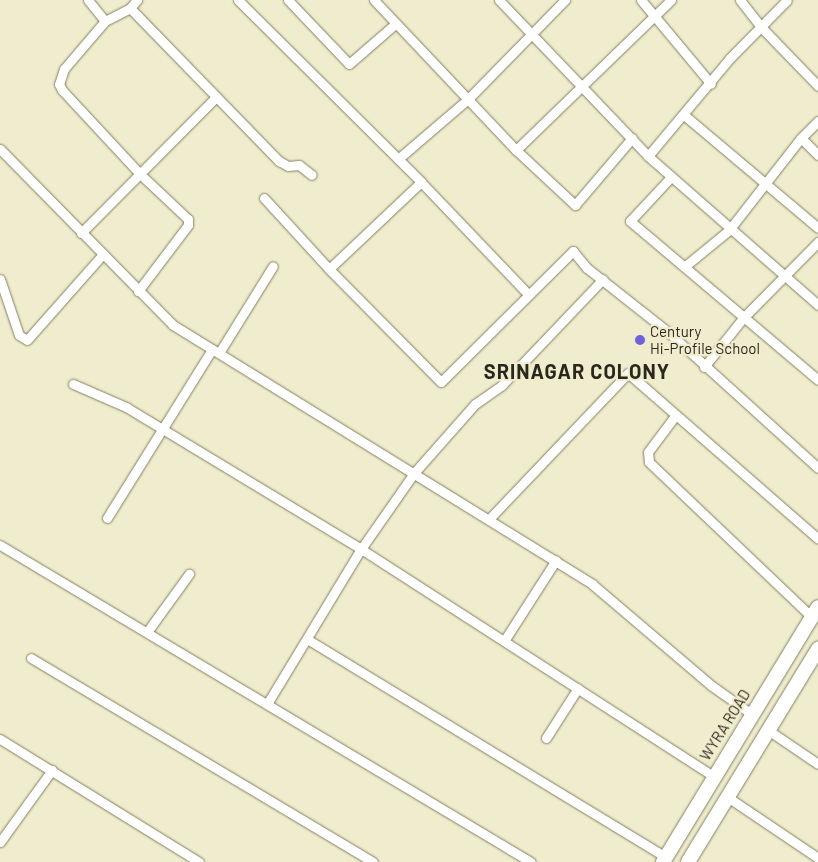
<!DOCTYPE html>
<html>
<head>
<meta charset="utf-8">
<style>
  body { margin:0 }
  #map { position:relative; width:818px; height:862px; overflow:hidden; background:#f0edce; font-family:Barlow,sans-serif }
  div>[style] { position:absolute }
  .roads { filter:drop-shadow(0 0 1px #828063) drop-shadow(0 0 1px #828063) }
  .street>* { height:9px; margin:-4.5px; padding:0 4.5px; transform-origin:4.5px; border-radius:4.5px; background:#fff }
  .primary>* { height:14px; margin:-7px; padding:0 7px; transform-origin:7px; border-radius:7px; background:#fff }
  .dots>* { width:14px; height:14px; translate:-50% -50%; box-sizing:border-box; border:2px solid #f0edce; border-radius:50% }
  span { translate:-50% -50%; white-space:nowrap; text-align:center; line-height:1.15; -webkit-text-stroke:4.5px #f0edce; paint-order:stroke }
  .poi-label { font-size:15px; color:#29281c }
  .left { translate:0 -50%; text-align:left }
  .street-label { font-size:15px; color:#29281c }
  .district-label { font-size:20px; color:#29281c; font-weight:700; letter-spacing:1px }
</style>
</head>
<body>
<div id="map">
  <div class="roads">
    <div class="street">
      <div style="left:88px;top:0;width:27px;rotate:51deg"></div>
      <div style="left:105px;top:21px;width:63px;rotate:130.5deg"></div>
      <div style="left:64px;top:69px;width:16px;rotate:108deg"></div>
      <div style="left:59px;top:84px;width:7px;rotate:63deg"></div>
      <div style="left:62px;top:90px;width:115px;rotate:47.1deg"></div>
      <div style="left:140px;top:174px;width:66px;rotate:43.2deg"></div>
      <div style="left:188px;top:219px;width:6px;rotate:90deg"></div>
      <div style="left:188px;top:225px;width:83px;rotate:127.1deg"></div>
      <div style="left:238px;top:0;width:258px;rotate:44.8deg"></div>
      <div style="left:421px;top:182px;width:155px;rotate:46.3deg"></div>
      <div style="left:288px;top:0;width:88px;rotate:46.4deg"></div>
      <div style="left:349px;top:64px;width:60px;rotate:-40.9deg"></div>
      <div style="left:374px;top:0;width:207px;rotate:46.6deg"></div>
      <div style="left:516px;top:150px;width:81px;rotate:43deg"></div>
      <div style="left:575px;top:205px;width:88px;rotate:-49.6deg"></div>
      <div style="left:499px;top:0;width:216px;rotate:46.3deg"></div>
      <div style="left:648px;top:156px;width:226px;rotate:41.2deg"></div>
      <div style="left:641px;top:0;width:109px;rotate:50.2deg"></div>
      <div style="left:740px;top:0;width:34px;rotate:52deg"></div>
      <div style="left:761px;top:27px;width:82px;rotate:46deg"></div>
      <div style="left:130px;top:8px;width:11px;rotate:-49deg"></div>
      <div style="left:105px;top:21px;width:28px;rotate:-27deg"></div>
      <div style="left:130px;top:8px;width:214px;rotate:45.8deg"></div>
      <div style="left:279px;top:161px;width:10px;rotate:29deg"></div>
      <div style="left:288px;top:166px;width:11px;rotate:-5deg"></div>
      <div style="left:299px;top:165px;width:16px;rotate:38deg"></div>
      <div style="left:684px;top:115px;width:175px;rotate:40.1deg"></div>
      <div style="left:801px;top:138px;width:24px;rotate:45deg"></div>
      <div style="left:0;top:149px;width:247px;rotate:45.5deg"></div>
      <div style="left:173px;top:325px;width:493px;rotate:31.7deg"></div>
      <div style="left:592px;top:584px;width:157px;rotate:40.4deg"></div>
      <div style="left:712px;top:686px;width:50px;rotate:35.3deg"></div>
      <div style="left:516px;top:150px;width:216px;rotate:-44.1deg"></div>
      <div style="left:648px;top:156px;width:128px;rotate:-50.1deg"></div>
      <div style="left:730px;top:58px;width:81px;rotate:-45.5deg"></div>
      <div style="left:398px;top:159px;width:92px;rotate:-40.6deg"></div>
      <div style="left:468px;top:99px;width:139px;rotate:-45.6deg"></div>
      <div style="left:671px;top:177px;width:60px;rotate:133deg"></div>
      <div style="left:630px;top:221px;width:246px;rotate:40.2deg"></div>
      <div style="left:264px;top:198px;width:96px;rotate:47.5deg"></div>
      <div style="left:329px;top:269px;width:127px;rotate:-43.4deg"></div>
      <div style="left:81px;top:233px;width:192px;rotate:-45.2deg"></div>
      <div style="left:684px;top:267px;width:58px;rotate:-39.4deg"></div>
      <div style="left:729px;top:230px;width:117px;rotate:-52deg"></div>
      <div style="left:801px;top:138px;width:24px;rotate:-45deg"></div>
      <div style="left:329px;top:269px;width:159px;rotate:45.3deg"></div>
      <div style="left:441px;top:382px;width:186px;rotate:-44.8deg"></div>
      <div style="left:573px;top:251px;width:22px;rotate:51deg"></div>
      <div style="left:587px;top:268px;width:103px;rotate:38.3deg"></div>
      <div style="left:668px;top:332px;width:202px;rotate:42.2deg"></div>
      <div style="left:0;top:279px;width:59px;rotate:71.3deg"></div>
      <div style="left:19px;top:335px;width:9px;rotate:32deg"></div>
      <div style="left:27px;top:340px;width:115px;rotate:-48.5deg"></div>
      <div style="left:219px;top:353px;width:102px;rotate:-58.2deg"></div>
      <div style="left:704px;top:367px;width:63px;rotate:-51.5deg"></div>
      <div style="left:743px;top:318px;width:107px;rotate:-45.4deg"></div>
      <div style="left:73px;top:384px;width:58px;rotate:23.5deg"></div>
      <div style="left:126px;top:407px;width:275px;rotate:31.1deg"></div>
      <div style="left:361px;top:549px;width:419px;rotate:32.8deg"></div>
      <div style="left:675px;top:416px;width:45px;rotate:126.9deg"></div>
      <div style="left:648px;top:452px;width:10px;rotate:84deg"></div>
      <div style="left:649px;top:462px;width:225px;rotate:43.6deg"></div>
      <div style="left:107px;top:518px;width:199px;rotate:-58.1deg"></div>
      <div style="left:490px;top:518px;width:200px;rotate:-46.4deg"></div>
      <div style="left:628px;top:373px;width:252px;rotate:41.1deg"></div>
      <div style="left:0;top:545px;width:618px;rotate:30.84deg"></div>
      <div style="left:147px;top:632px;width:72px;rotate:-54.1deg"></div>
      <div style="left:307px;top:639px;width:420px;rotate:31.3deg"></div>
      <div style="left:504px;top:641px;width:96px;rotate:-57.3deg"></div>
      <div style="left:31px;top:658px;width:398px;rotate:30.8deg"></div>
      <div style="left:267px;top:704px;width:181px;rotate:-58.8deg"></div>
      <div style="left:361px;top:549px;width:93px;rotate:-55.1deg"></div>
      <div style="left:414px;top:473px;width:92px;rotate:-48.5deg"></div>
      <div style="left:475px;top:404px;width:33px;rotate:-35deg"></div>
      <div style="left:502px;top:385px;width:146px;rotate:-46.4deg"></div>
      <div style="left:768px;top:730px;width:60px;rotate:34.2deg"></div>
      <div style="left:546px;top:738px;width:59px;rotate:-57.4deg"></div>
      <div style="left:0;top:739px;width:234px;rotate:31.7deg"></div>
      <div style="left:726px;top:796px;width:111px;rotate:34deg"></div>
      <div style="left:0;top:842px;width:89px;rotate:-54.2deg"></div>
    </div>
    <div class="primary">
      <div style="left:663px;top:862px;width:298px;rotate:-58.7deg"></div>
      <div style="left:688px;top:862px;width:250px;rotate:-58.6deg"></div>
    </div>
  </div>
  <div class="dots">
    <div style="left:640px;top:340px;background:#6e61db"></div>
  </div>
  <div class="poi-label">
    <span class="left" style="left:650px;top:340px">Century<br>Hi-Profile School</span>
  </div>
  <div class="street-label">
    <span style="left:725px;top:725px;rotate:-58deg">WYRA ROAD</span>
  </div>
  <div class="district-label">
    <span style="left:577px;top:371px">SRINAGAR COLONY</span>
  </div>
</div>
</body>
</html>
